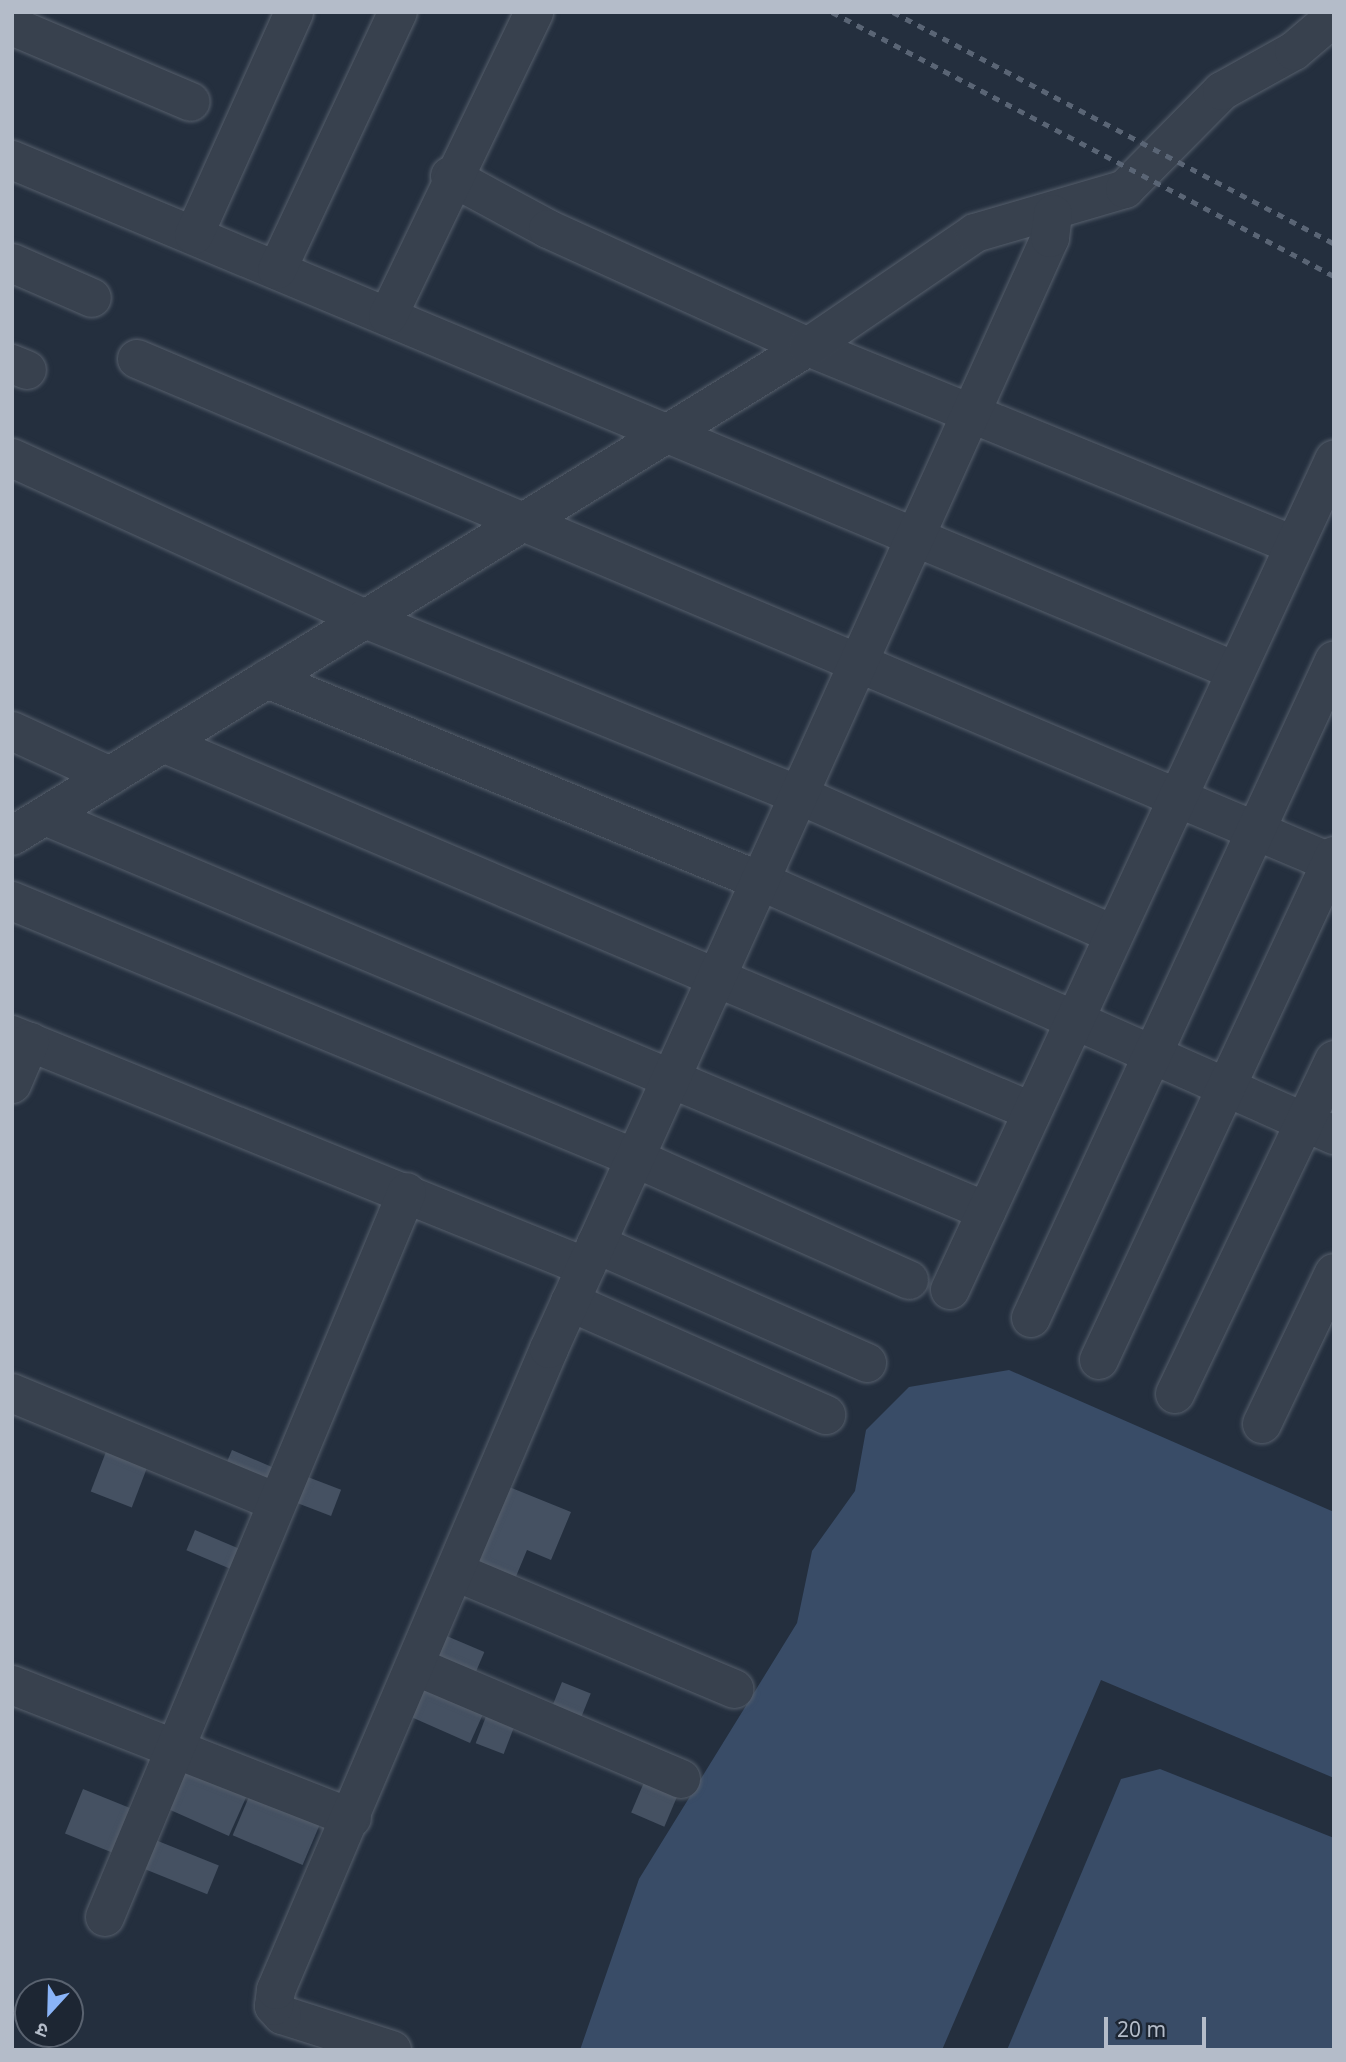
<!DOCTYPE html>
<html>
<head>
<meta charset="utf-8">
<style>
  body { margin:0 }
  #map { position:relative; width:1346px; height:2062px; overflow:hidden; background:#242f3e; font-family:"Noto Sans","Noto Sans Devanagari",sans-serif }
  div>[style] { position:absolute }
  .water>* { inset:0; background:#394c67 }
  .building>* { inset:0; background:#455162; transform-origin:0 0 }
  .roads { filter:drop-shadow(0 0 2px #565f6c) drop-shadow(0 0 2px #565f6c) }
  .minor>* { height:38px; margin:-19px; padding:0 19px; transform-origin:19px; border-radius:19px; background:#38414e }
  .rail>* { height:5px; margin-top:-2.5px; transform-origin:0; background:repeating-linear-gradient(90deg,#5a6575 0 7px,transparent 0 14px) }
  span { translate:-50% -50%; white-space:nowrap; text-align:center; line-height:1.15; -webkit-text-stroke:6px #1d2633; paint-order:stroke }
  .frame { position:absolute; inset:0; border:14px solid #b4bcc9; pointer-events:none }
  .north { position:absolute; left:14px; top:1978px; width:70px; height:70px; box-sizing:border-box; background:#1d2633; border:2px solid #59626f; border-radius:50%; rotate:202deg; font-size:19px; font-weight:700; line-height:28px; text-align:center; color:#b4bcc9 }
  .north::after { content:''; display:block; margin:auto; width:24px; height:32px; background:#8ab4f8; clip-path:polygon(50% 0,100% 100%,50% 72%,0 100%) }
  .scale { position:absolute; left:1104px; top:2017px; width:102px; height:32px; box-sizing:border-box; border:4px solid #b4bcc9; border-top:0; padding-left:9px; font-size:21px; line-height:24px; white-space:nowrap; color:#b4bcc9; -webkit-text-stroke:5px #1d2633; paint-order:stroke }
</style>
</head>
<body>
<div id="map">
  <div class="water">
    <div style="clip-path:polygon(1009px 1370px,1334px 1512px,1334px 1778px,1101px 1680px,942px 2050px,580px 2050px,639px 1879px,797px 1623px,812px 1551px,855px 1491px,866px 1430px,909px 1387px)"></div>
    <div style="clip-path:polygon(1160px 1769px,1334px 1838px,1334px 2050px,1007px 2050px,1121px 1779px)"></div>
  </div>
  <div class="building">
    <div style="left:109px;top:1444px;width:44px;height:51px;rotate:21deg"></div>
    <div style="left:232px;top:1450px;width:44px;height:21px;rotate:23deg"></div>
    <div style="left:300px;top:1474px;width:44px;height:28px;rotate:21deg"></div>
    <div style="clip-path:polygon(502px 1484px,571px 1512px,551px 1560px,527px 1550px,512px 1586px,468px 1568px)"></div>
    <div style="left:195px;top:1530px;width:50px;height:22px;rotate:23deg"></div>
    <div style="left:442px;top:1634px;width:46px;height:33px;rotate:23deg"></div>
    <div style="left:422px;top:1679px;width:70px;height:39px;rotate:24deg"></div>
    <div style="left:562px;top:1682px;width:31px;height:38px;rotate:22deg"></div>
    <div style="left:490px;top:1706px;width:30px;height:40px;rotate:21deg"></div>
    <div style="left:183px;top:1762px;width:72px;height:49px;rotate:24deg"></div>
    <div style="left:648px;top:1773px;width:36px;height:43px;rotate:23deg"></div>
    <div style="left:83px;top:1789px;width:54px;height:48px;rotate:22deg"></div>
    <div style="left:251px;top:1792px;width:76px;height:47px;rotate:23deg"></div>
    <div style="left:153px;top:1839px;width:71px;height:31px;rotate:22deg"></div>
  </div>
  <div class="roads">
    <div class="minor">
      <div style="left:12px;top:26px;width:194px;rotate:23deg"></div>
      <div style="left:12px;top:160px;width:1323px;rotate:22.67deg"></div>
      <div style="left:450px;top:176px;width:111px;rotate:28.4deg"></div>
      <div style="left:548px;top:229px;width:286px;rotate:24.4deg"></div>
      <div style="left:808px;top:347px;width:522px;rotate:22.19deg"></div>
      <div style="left:194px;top:235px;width:244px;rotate:-65.8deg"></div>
      <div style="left:12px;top:263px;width:87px;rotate:23.6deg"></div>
      <div style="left:277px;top:270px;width:285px;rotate:-64.9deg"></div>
      <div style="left:388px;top:316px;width:337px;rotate:-64.3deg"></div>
      <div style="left:137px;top:359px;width:1299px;rotate:22.87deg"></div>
      <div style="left:12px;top:364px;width:16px;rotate:22deg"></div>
      <div style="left:12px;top:458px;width:388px;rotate:24.5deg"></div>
      <div style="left:365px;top:619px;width:468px;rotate:22.1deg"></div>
      <div style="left:799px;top:795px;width:341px;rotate:23.9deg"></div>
      <div style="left:267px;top:679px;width:533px;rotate:22.28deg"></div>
      <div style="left:760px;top:881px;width:628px;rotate:23.87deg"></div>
      <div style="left:12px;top:731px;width:108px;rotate:24.7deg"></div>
      <div style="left:163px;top:743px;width:943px;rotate:22.98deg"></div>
      <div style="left:45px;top:816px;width:1021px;rotate:22.77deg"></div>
      <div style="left:12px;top:836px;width:934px;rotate:-31.56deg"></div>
      <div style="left:808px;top:347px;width:202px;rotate:-34.3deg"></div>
      <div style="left:975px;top:233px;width:156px;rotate:-16.3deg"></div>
      <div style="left:1125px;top:189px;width:138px;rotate:-45.3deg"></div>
      <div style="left:1222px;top:91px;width:82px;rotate:-29.1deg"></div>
      <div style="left:1294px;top:51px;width:52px;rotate:-40.4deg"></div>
      <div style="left:12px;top:901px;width:674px;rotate:22.42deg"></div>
      <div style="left:635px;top:1158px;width:300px;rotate:24deg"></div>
      <div style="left:12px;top:1035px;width:619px;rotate:22.01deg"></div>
      <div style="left:12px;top:1084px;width:46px;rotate:-66.8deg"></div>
      <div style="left:596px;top:1244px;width:296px;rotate:23.7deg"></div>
      <div style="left:950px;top:1290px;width:915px;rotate:-65.17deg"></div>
      <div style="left:570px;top:1302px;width:280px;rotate:23.8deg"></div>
      <div style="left:1031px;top:1318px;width:724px;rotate:-65.24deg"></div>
      <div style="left:1099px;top:1360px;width:556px;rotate:-65deg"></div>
      <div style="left:12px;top:1393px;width:286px;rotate:22.4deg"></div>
      <div style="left:1175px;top:1394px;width:370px;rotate:-64.5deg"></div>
      <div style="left:1262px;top:1424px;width:167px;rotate:-64.5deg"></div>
      <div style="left:456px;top:1572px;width:302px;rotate:22.8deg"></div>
      <div style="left:415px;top:1666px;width:289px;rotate:23deg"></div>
      <div style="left:12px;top:1685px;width:365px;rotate:21.4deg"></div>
      <div style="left:105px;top:1917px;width:785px;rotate:-67.39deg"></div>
      <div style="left:392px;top:2050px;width:115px;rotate:-162.3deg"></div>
      <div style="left:282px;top:2015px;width:12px;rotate:-132deg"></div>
      <div style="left:274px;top:2006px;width:16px;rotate:-83deg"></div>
      <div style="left:276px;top:1990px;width:697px;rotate:-66.93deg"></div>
      <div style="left:549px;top:1349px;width:1219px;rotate:-65.73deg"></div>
      <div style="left:1050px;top:238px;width:24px;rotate:-83deg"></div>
    </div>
  </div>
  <div class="rail">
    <div style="left:832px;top:12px;width:567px;rotate:27.74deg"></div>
    <div style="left:893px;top:12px;width:498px;rotate:27.7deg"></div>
  </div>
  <div class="frame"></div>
  <div class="north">उ</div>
  <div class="scale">20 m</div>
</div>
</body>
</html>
